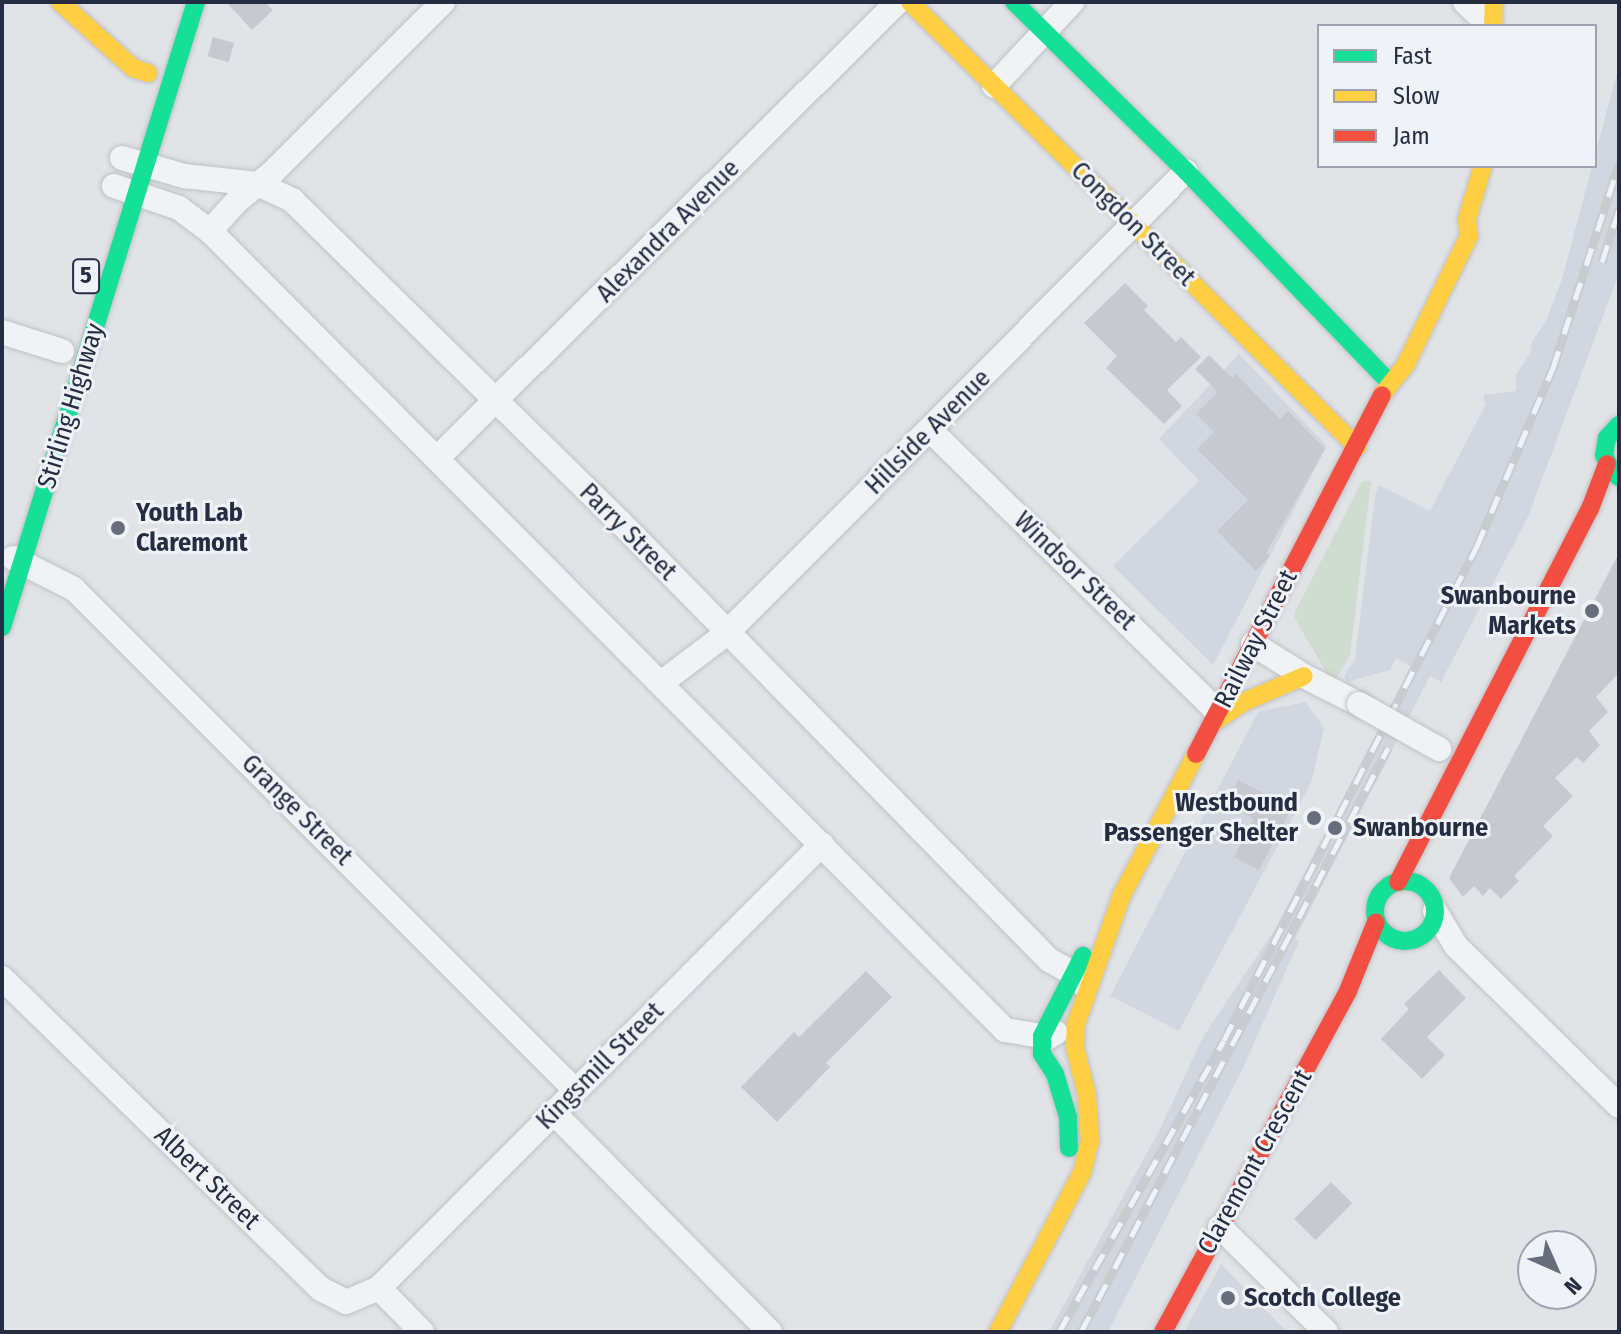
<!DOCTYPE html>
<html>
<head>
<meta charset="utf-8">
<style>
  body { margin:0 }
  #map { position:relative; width:1621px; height:1334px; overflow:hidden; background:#e2e3e7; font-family:"Fira Sans Condensed",sans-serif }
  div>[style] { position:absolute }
  .built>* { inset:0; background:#d2d6de }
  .green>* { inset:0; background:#d0dbd1 }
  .building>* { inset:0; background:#c8c9ce; transform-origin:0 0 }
  .roads { filter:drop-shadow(0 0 2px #c0c1c5) drop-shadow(0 0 2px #c0c1c5) }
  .street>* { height:24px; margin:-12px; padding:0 12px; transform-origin:12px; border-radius:12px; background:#f1f2f4 }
  .fast>* { height:18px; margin:-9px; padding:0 9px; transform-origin:9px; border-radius:9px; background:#16e098 }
  .fast>.ring { margin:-9px; padding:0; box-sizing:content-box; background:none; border:18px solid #16e098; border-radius:50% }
  .slow>* { height:18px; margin:-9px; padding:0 9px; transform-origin:9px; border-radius:9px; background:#ffcf43 }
  .jam>* { height:18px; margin:-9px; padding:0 9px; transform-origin:9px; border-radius:9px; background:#f24e42 }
  .rail>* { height:9px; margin-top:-4.5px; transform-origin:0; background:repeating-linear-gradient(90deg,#eff2f7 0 18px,#cacbcf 0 36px); box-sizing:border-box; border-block:2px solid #cacbcf }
  .bridges { filter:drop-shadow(0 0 2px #c0c1c5) drop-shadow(0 0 2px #c0c1c5) }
  .street-bridge>* { height:24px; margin:-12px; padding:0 12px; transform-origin:12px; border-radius:12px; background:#f1f2f4 }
  .dots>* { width:22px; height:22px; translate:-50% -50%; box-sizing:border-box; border:4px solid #eff2f7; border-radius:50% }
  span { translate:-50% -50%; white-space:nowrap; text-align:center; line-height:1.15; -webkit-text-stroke:6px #eff2f7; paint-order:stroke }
  .shield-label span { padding:2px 6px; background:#eff2f7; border:2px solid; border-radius:6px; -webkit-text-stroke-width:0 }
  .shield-label { font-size:24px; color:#262d43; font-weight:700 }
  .street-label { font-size:26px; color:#262d43 }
  .poi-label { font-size:26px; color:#262d43; font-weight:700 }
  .left { translate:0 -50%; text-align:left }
  .right { translate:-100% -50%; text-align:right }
  .frame { position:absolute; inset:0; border:4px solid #262d43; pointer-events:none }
  .legend { position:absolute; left:1317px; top:24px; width:280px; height:144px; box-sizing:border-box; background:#eff2f7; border:2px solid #9fa3af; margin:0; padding:10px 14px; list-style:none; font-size:24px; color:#262d43 }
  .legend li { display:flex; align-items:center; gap:16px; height:40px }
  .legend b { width:40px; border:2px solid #9fa3af }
  .north { position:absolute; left:1517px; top:1230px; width:80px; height:80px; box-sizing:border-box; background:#eff2f7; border:2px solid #9fa3af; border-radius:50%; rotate:135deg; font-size:22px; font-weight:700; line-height:32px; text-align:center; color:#262d43 }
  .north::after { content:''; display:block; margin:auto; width:28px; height:36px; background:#686d7c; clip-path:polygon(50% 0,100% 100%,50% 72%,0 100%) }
</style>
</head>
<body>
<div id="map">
  <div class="built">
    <div style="clip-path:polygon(1619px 65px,1619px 273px,1528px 517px,1441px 682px,1430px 676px,1295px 939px,1299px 941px,1243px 1068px,1108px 1332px,1049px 1332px,1160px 1129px,1203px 1037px,1275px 929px,1412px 667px,1396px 658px,1390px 670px,1347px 682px,1344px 676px,1355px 659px,1375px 496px,1379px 485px,1430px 511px,1486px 404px,1483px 395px,1516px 391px,1516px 375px,1530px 354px,1532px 342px,1546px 321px,1562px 279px)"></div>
    <div style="clip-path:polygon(1239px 354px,1327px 446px,1213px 665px,1113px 566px,1199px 481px,1159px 439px)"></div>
    <div style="clip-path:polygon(1306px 702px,1324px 728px,1311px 783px,1179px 1031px,1110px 996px,1258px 712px)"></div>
    <div style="clip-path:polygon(1221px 1264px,1287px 1332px,1184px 1332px)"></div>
  </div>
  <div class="green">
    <div style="clip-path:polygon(1362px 481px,1371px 481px,1350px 655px,1336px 679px,1327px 673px,1295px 619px,1295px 612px)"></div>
  </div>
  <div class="building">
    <div style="clip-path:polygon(226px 2px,265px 2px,273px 10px,252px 30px)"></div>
    <div style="left:213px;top:37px;width:22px;height:20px;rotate:16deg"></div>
    <div style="clip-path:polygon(1125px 283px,1148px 306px,1144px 310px,1176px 342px,1181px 337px,1201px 357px,1167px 390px,1182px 406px,1164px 424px,1106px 368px,1117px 356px,1084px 323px)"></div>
    <div style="clip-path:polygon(1209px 355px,1232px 378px,1236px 374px,1280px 419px,1288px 411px,1325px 449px,1266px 553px,1270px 556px,1256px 571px,1217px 531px,1248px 500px,1197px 449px,1214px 432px,1196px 414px,1218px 392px,1195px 369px)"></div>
    <div style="clip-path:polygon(1619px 553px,1619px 673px,1596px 697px,1608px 712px,1589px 731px,1600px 745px,1583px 763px,1577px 757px,1555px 778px,1573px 796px,1543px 826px,1553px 836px,1517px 873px,1514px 876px,1519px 881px,1501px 899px,1490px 888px,1483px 896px,1474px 886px,1463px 897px,1449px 878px)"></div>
    <div style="clip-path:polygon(1238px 780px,1292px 808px,1259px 870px,1234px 857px,1254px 819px,1226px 804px)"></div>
    <div style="clip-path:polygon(1439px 970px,1466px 998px,1427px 1037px,1445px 1055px,1422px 1079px,1381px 1039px,1409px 1009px,1404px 1004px)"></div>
    <div style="clip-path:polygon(866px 971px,892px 997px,826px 1063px,830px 1067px,777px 1122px,741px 1087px,794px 1032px,799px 1037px)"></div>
    <div style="left:1331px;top:1182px;width:30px;height:52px;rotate:45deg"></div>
  </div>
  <div class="roads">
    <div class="street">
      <div style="left:1465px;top:2px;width:35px;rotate:44deg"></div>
      <div style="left:994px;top:86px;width:115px;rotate:-47.1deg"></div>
      <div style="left:122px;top:158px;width:65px;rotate:16.2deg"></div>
      <div style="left:184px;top:176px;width:74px;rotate:6.2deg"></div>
      <div style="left:258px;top:184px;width:38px;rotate:25deg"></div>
      <div style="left:292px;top:200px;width:458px;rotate:44.5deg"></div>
      <div style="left:619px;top:521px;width:615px;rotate:45.59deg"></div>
      <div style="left:1049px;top:960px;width:26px;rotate:29deg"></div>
      <div style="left:1072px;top:973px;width:18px;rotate:45deg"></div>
      <div style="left:114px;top:186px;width:69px;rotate:18.7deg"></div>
      <div style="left:179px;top:208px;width:39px;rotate:37deg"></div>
      <div style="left:210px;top:231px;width:1127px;rotate:45.14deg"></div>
      <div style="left:1005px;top:1030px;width:44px;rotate:9.2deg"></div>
      <div style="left:1048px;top:1037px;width:9px;rotate:-27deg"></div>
      <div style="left:210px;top:231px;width:40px;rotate:-48deg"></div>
      <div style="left:237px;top:201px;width:45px;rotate:-38.7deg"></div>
      <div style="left:272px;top:173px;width:242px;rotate:-45deg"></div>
      <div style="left:2px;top:332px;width:63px;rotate:17.6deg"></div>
      <div style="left:930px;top:430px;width:404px;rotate:44.4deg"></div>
      <div style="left:437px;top:458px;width:648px;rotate:-44.69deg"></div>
      <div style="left:13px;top:558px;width:68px;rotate:26.9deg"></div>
      <div style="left:74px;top:589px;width:709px;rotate:45deg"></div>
      <div style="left:1253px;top:644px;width:60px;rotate:32.1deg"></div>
      <div style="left:1304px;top:676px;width:62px;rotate:27deg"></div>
      <div style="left:661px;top:683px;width:83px;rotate:-37.1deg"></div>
      <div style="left:727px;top:633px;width:651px;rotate:-45.19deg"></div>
      <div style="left:1435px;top:911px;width:41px;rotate:59deg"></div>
      <div style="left:1456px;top:946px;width:228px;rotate:44.5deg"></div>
      <div style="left:2px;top:978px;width:446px;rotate:44.3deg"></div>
      <div style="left:321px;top:1289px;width:28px;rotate:27deg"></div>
      <div style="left:346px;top:1302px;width:36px;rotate:-23deg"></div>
      <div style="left:379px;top:1288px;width:62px;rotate:45.7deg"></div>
      <div style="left:553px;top:1112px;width:309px;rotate:45.4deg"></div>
      <div style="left:1220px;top:1227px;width:149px;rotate:44.7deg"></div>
      <div style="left:379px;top:1288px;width:627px;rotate:-45.06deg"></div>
    </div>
    <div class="fast">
      <div style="left:1014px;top:2px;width:241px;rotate:44.5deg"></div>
      <div style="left:1186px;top:171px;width:293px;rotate:46.1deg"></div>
      <div style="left:1619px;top:425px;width:18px;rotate:133deg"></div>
      <div style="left:1607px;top:438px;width:17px;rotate:100deg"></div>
      <div style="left:1604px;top:455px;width:19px;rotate:65deg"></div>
      <div style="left:1612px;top:472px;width:9px;rotate:36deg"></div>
      <div style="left:2px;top:627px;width:654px;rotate:-72.76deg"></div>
      <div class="ring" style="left:1375px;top:881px;width:42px;height:42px"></div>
      <div style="left:1069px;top:1148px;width:31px;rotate:-92deg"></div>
      <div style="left:1068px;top:1117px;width:45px;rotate:-106.8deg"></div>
      <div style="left:1055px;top:1074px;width:24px;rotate:-123deg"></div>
      <div style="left:1042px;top:1054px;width:18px;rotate:-90deg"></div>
      <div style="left:1042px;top:1036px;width:90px;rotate:-62.9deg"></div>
    </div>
    <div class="slow">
      <div style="left:60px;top:2px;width:98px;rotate:42.1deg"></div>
      <div style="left:133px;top:68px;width:16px;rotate:18deg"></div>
      <div style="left:910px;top:2px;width:631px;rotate:44.87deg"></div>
      <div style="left:1493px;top:26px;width:24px;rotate:-88deg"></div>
      <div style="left:1382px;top:395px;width:39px;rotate:-52deg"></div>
      <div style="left:1406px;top:364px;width:143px;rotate:-63.8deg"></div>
      <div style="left:1469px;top:236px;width:17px;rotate:-97deg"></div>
      <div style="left:1467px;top:219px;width:55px;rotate:-73.2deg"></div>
      <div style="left:1214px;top:722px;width:36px;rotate:-34deg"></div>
      <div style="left:1244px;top:702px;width:65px;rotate:-23.4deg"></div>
      <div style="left:998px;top:1332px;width:180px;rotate:-62.2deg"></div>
      <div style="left:1082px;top:1173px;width:33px;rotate:-76deg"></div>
      <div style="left:1090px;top:1141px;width:46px;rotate:-93.7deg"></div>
      <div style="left:1087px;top:1095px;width:49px;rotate:-104.3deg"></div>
      <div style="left:1075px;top:1048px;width:24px;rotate:-88deg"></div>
      <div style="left:1076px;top:1024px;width:137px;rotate:-70.4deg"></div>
      <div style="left:1122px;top:895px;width:159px;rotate:-62.3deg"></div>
    </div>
    <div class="jam">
      <div style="left:1196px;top:754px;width:404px;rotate:-62.6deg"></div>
      <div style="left:1398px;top:882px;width:420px;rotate:-62.8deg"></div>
      <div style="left:1590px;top:509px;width:48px;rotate:-69.3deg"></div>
      <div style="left:1163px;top:1332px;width:388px;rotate:-61.5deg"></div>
      <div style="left:1348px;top:991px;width:74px;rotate:-67.9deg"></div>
    </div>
  </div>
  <div class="rail">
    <div style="left:1602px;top:262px;width:56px;rotate:-72.2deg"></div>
    <div style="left:1059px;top:1332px;width:335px;rotate:-60.5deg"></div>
    <div style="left:1224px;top:1040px;width:555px;rotate:-62.88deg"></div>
    <div style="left:1477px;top:546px;width:194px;rotate:-66.9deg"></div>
    <div style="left:1553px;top:368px;width:214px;rotate:-72.1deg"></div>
    <div style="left:1081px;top:1332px;width:660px;rotate:-62.27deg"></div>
  </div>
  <div class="bridges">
    <div class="street-bridge">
      <div style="left:1359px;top:704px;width:92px;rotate:29.4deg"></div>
    </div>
  </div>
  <div class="dots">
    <div style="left:118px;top:528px;background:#686d7c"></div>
    <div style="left:1592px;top:611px;background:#686d7c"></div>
    <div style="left:1314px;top:818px;background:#686d7c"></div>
    <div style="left:1335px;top:828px;background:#686d7c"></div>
    <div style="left:1228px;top:1298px;background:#686d7c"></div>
  </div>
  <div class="shield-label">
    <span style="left:86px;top:276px">5</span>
  </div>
  <div class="street-label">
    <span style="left:1133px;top:224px;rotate:45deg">Congdon Street</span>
    <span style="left:668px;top:231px;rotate:-45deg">Alexandra Avenue</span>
    <span style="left:71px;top:406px;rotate:-73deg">Stirling Highway</span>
    <span style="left:928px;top:432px;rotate:-45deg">Hillside Avenue</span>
    <span style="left:628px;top:532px;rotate:45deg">Parry Street</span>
    <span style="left:1075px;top:571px;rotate:44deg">Windsor Street</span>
    <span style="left:1256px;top:639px;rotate:-63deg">Railway Street</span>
    <span style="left:297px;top:810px;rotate:45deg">Grange Street</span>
    <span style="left:600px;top:1066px;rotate:-45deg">Kingsmill Street</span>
    <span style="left:1255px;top:1162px;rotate:-61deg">Claremont Crescent</span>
    <span style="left:207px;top:1178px;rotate:44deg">Albert Street</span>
  </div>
  <div class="poi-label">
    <span class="left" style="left:136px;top:528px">Youth Lab<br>Claremont</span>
    <span class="right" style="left:1576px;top:611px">Swanbourne<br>Markets</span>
    <span class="right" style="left:1298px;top:818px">Westbound<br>Passenger Shelter</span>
    <span class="left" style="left:1353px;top:828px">Swanbourne</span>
    <span class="left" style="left:1244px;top:1298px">Scotch College</span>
  </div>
  <div class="frame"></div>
  <ul class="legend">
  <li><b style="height:10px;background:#16e098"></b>Fast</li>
  <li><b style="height:10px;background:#ffcf43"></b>Slow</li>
  <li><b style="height:10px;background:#f24e42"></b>Jam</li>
  </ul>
  <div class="north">N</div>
</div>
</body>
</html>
